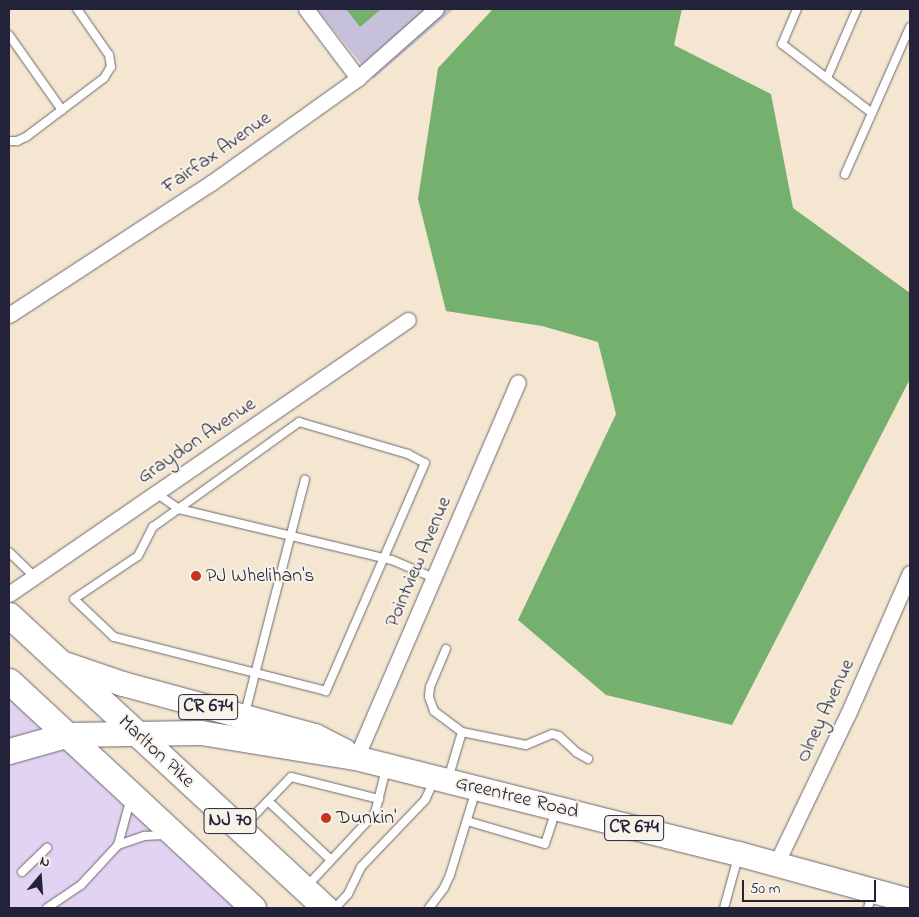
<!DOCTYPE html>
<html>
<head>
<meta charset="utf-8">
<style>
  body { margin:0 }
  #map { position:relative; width:919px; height:917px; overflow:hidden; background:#f4e6d0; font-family:"Indie Flower",sans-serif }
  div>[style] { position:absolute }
  .built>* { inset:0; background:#e3d3f2 }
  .industrial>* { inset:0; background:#c6c0da }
  .forest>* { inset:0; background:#76b06e }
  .roads { filter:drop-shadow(0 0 1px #6c676f) drop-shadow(0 0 1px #6c676f) }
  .service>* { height:8px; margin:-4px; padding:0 4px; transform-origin:4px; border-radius:4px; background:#fff }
  .minor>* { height:15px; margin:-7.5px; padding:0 7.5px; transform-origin:7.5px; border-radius:7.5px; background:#fff }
  .primary>* { height:24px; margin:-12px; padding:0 12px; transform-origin:12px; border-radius:12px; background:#fff }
  .trunk>* { height:25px; margin:-12.5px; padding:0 12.5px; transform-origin:12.5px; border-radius:12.5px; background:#fff }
  .dots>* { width:14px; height:14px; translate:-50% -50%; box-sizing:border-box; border:2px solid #f7f3e8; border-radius:50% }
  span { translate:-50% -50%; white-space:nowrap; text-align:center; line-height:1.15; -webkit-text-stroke:4px #f7f3e8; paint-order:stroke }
  .shield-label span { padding:1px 4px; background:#f7f3e8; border:1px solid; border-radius:4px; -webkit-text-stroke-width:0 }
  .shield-label { font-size:19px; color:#22223b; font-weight:700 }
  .street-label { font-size:20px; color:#22223b }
  .poi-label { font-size:20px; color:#22223b }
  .left { translate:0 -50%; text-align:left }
  .frame { position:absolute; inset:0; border:10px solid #22223b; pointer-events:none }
  .north { position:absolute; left:15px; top:852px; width:50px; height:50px; -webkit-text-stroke:4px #f7f3e8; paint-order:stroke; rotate:18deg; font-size:14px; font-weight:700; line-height:20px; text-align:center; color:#22223b }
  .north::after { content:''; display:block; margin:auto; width:18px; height:22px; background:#22223b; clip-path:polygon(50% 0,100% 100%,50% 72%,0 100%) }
  .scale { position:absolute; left:742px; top:880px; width:134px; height:22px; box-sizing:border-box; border:2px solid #22223b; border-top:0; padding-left:6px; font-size:15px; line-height:18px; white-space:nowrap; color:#22223b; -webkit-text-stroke:4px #f7f3e8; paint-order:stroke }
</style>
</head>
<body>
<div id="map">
  <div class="built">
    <div style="clip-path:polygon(9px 681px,253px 908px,9px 908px)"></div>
  </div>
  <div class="industrial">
    <div style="clip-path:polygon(317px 9px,454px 9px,373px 79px)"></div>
  </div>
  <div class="forest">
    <div style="clip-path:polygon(346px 9px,381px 9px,360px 27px)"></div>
    <div style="clip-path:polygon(493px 9px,682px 9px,674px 45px,771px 94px,793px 208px,910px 293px,910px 379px,732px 725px,606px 695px,518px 620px,616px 414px,598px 342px,542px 326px,446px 311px,418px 199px,438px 68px)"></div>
  </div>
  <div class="roads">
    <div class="service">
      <div style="left:797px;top:9px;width:38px;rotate:113deg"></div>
      <div style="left:782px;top:44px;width:113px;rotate:37.5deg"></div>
      <div style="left:872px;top:113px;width:67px;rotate:113.9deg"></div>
      <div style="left:9px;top:35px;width:92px;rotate:54.8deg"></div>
      <div style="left:827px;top:78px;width:75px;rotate:-66.5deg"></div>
      <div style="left:872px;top:113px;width:94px;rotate:-66.2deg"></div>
      <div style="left:9px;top:141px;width:8px"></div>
      <div style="left:17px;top:141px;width:10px;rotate:-24deg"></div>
      <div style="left:26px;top:137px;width:98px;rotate:-37.1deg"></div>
      <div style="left:104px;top:78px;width:13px;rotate:-58deg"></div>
      <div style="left:111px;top:67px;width:12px;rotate:-99deg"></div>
      <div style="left:109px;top:55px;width:56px;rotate:-124.8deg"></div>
      <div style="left:299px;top:422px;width:114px;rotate:16.4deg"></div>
      <div style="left:408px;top:454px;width:19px;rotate:28deg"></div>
      <div style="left:425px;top:463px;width:249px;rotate:113.5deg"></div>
      <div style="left:326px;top:691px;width:219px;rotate:-165.7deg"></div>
      <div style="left:114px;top:637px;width:55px;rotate:-136.5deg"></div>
      <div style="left:74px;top:599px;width:77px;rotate:-33.9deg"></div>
      <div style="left:138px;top:556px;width:33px;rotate:-63deg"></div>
      <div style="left:153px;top:527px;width:180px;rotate:-35.7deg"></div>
      <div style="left:156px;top:493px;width:28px;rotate:35deg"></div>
      <div style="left:179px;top:509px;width:219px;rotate:13.5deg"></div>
      <div style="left:392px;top:560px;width:46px;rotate:23.2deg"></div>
      <div style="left:9px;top:552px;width:35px;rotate:44deg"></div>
      <div style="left:446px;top:649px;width:41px;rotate:112.8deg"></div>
      <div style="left:430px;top:687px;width:10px;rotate:96deg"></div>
      <div style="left:429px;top:697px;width:15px;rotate:70deg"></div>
      <div style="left:434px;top:711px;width:35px;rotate:37deg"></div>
      <div style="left:462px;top:732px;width:49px;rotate:106.6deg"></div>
      <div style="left:245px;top:713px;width:241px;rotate:-75.6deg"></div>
      <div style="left:462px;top:732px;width:65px;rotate:11.5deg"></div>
      <div style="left:526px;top:745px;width:28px;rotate:-23deg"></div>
      <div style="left:552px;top:734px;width:7px;rotate:16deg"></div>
      <div style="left:559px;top:736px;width:23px;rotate:43deg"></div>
      <div style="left:576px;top:752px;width:14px;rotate:30deg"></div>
      <div style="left:268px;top:801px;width:86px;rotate:43.1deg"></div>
      <div style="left:467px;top:821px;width:81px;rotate:16.4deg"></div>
      <div style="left:545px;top:844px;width:36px;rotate:-72deg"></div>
      <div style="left:243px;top:827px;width:69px;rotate:-46.2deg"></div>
      <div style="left:291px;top:777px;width:91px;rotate:14deg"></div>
      <div style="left:118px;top:845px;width:28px;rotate:-19deg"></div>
      <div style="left:144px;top:836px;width:20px;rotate:-3deg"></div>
      <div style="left:22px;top:872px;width:35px;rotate:-44deg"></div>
      <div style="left:307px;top:886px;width:100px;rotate:-47deg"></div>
      <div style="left:375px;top:813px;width:45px;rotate:-76deg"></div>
      <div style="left:47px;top:908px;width:41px;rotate:-34.1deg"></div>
      <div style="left:81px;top:885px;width:54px;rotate:-47.2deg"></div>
      <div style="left:118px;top:845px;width:46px;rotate:-74.7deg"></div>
      <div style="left:335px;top:908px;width:19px;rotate:-47deg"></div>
      <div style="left:348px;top:894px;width:30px;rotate:-64deg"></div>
      <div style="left:361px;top:867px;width:93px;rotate:-46.3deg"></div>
      <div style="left:425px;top:800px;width:21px;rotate:-65deg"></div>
      <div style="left:429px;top:908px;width:25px;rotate:-53deg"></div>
      <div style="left:444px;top:888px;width:14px;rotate:-65deg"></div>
      <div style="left:450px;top:875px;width:89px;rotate:-73deg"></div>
      <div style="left:724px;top:908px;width:53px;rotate:-74.6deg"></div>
      <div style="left:868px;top:908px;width:16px;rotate:-75deg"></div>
    </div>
    <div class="minor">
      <div style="left:306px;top:9px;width:86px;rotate:53deg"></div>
      <div style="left:9px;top:315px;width:241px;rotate:-33.2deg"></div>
      <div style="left:211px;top:183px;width:181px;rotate:-35.5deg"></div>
      <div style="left:358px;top:78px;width:104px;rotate:-41.5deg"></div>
      <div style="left:9px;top:594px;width:484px;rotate:-34.5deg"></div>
      <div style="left:356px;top:758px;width:409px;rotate:-66.7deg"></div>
      <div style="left:776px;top:864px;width:166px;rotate:-64.4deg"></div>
      <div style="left:848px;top:714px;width:154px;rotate:-66.3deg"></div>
    </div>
    <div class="primary">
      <div style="left:59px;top:662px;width:68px;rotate:19deg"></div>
      <div style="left:123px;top:684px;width:199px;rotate:15.2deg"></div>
      <div style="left:315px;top:736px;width:33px;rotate:27deg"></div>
      <div style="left:66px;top:735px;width:135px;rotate:-0.8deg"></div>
      <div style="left:201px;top:733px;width:157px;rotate:9.2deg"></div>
      <div style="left:356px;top:758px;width:395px;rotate:14.1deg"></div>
      <div style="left:739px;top:854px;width:177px;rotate:15.4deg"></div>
    </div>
    <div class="trunk">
      <div style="left:9px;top:615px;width:431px;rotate:42.8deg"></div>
      <div style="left:9px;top:681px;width:333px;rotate:42.9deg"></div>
      <div style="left:9px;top:751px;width:59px;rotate:-15.7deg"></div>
    </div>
  </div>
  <div class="dots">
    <div style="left:196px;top:576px;background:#c8321e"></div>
    <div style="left:326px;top:818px;background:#c8321e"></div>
  </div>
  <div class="shield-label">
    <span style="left:208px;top:707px">CR 674</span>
    <span style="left:230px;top:821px">NJ 70</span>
    <span style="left:634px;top:828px">CR 674</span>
  </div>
  <div class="street-label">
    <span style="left:217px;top:153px;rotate:-35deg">Fairfax Avenue</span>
    <span style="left:197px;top:441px;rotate:-34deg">Graydon Avenue</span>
    <span style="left:419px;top:562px;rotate:-67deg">Pointview Avenue</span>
    <span style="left:826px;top:711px;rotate:-65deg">Olney Avenue</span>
    <span style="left:156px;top:752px;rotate:43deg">Marlton Pike</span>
    <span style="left:517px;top:798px;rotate:14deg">Greentree Road</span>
  </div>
  <div class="poi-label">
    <span class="left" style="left:206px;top:576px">PJ Whelihan's</span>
    <span class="left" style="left:336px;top:818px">Dunkin'</span>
  </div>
  <div class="frame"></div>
  <div class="north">N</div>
  <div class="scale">50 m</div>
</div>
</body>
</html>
